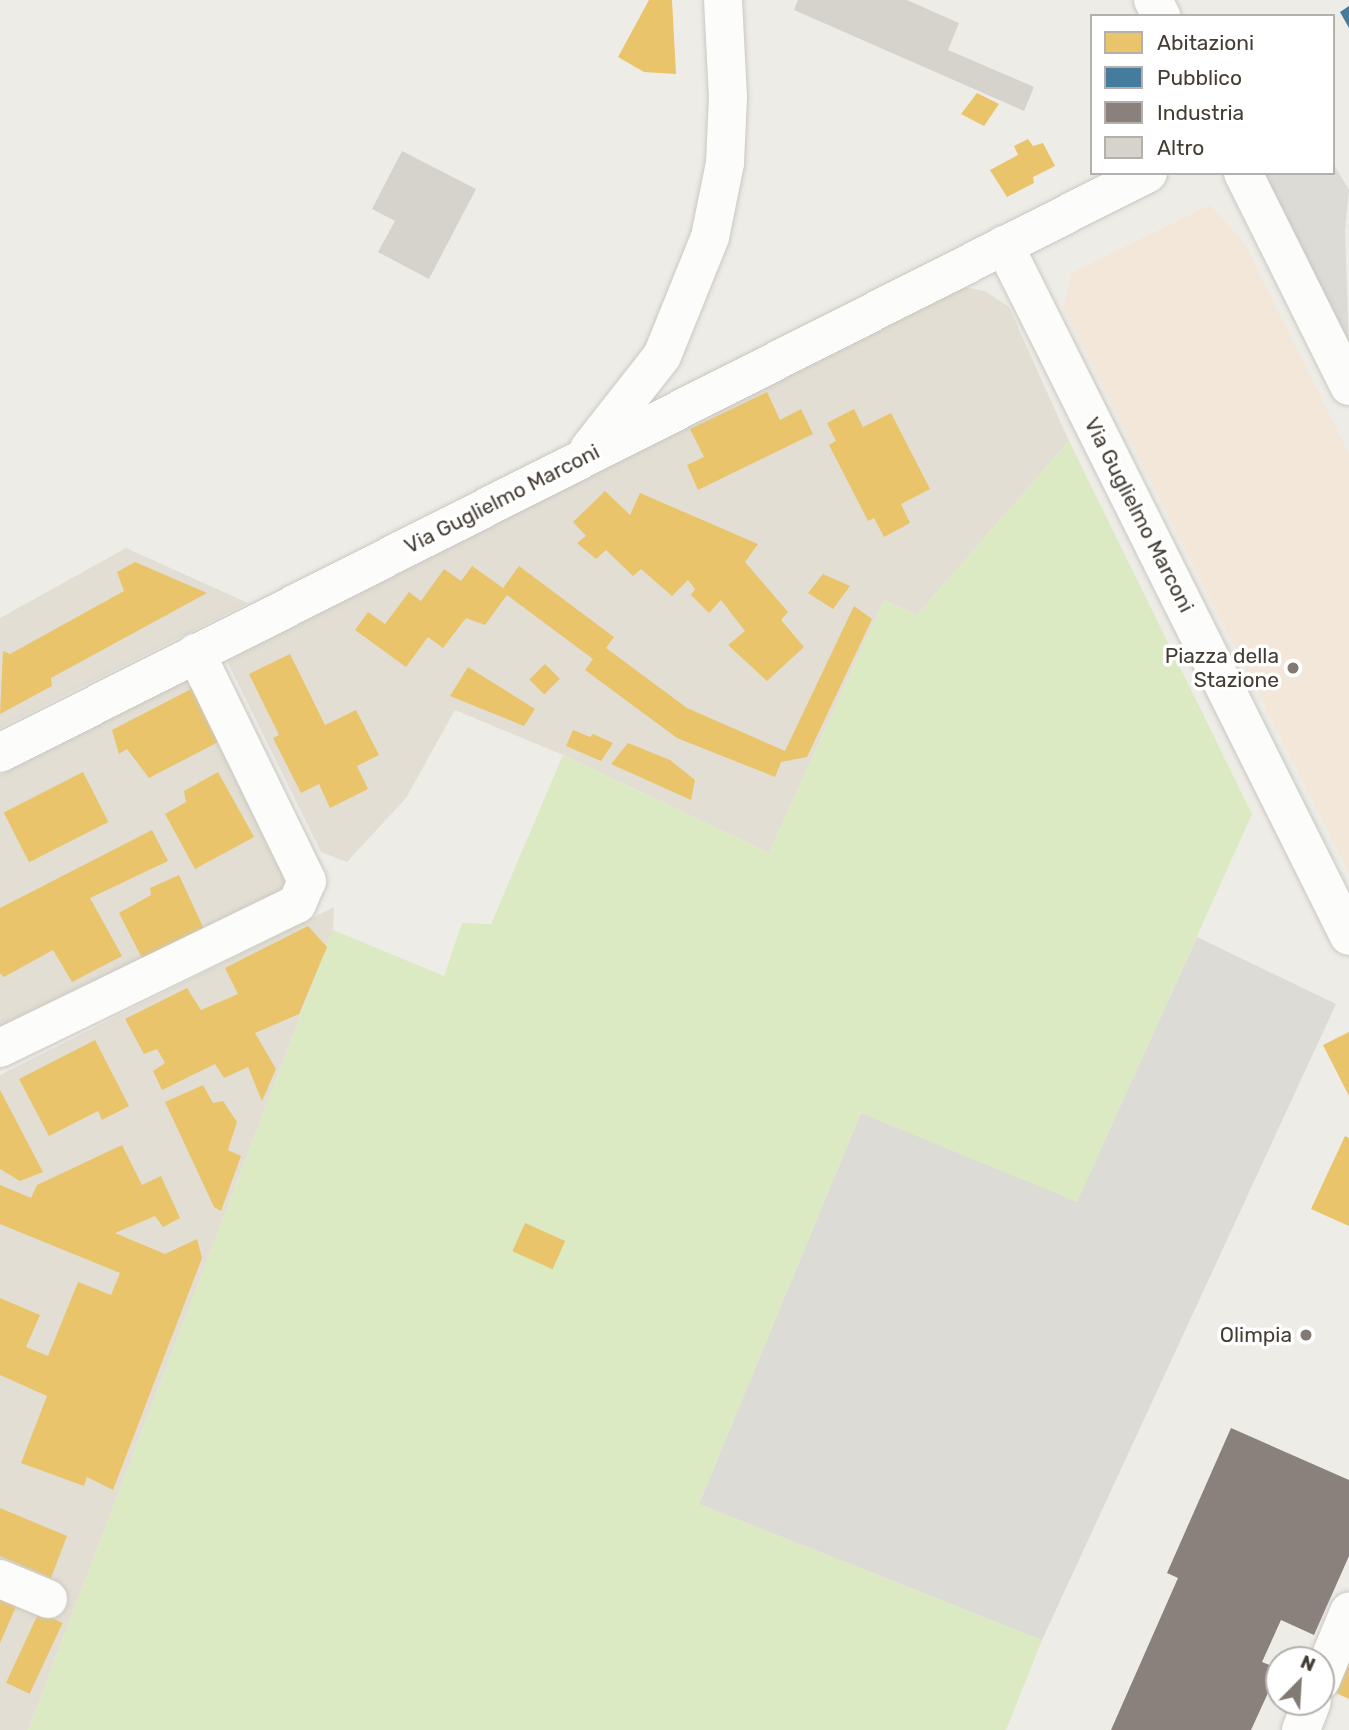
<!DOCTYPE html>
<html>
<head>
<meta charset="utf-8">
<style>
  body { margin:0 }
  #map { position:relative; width:1349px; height:1730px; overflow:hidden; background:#eeece6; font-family:Rubik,sans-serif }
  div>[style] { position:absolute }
  .residential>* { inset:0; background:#e3ded3 }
  .commercial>* { inset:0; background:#f2e7d8 }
  .green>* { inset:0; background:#dceac4 }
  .parking>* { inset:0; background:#dddbd6 }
  .homes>* { inset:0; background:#e9c46a; transform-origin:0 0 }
  .public>* { inset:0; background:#457b9d }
  .industry>* { inset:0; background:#8a817c }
  .building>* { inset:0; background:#d6d3cd }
  .roads { filter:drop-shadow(0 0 2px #cac8c2) drop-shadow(0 0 2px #cac8c2) }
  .minor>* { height:38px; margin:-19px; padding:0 19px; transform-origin:19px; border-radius:19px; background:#fcfcfb }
  .dots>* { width:19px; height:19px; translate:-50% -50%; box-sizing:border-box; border:4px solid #fff; border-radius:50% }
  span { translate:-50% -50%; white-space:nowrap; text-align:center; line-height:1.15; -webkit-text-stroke:7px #fff; paint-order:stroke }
  .street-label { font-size:21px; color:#443d33 }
  .poi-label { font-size:21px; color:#443d33 }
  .right { translate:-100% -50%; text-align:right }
  .legend { position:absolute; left:1090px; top:14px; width:245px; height:161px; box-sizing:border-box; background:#fff; border:2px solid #b4b1ad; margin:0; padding:9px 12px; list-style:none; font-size:21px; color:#443d33 }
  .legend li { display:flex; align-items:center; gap:14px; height:35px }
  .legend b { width:35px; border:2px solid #b4b1ad }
  .north { position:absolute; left:1265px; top:1646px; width:70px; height:70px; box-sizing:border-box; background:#fff; border:2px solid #b4b1ad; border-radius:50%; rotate:24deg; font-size:19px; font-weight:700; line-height:28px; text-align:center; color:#443d33 }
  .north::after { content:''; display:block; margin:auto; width:24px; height:32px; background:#807a72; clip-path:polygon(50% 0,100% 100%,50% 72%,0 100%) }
</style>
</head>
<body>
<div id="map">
  <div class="residential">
    <div style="clip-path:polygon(962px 287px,985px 291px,1009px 307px,1069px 441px,917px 615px,884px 600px,769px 853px,563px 755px,455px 710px,406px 798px,347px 862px,321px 852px,227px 661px)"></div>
    <div style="clip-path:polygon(126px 548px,248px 603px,0 728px,0 618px)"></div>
    <div style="clip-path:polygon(187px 680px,291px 888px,0 1033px,0 775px)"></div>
    <div style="clip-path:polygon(334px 907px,333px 930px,28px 1730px,0 1730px,0 1075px)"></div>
  </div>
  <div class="commercial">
    <div style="clip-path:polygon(1210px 205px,1245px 244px,1349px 454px,1349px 873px,1063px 307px,1072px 273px)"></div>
  </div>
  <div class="green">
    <div style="clip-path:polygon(1069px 441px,1252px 814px,1077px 1203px,861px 1113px,699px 1504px,1042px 1640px,1006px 1730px,28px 1730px,333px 930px,444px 976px,462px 923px,491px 924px,563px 755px,769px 853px,884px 600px,917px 615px)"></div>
  </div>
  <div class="parking">
    <div style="clip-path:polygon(1333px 163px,1349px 190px,1345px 230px,1349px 348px,1261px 175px,1333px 173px)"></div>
    <div style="clip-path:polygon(1197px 937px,1336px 1004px,1042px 1640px,699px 1504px,861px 1113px,1077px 1202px)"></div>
  </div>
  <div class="homes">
    <div style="clip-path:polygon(649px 0,672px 0,676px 74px,644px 72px,618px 57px)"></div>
    <div style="clip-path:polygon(977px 93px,999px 104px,984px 126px,961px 114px)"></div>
    <div style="clip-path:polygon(1028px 139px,1033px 146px,1043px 143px,1055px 166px,1033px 177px,1034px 183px,1007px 197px,990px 170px,1018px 155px,1014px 146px)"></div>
    <div style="clip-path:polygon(767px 392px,780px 420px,801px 409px,813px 434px,698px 490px,687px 465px,704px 457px,690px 429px)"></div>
    <div style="clip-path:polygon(854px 409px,863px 427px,891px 413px,930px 489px,901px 504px,910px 523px,884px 537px,874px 518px,868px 521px,829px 445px,836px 441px,827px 423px)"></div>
    <div style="clip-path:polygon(605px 491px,630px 515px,640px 493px,758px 544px,745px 562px,788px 612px,781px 620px,804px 647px,767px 681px,728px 645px,745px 631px,721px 600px,709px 613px,691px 595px,695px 589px,688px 580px,672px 596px,641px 569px,633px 576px,606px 550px,596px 559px,577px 543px,586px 536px,573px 522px)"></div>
    <div style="clip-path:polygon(135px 562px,207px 593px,51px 678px,52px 686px,0 714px,3px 651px,10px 654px,124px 591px,117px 572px)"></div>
    <div style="clip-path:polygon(472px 566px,503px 588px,519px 566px,614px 637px,606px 648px,687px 708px,785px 751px,854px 606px,872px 619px,807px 757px,781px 762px,775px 777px,677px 738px,585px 670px,593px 659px,507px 595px,485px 625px,466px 618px,443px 648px,428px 637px,406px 667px,355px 630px,368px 612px,385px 624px,409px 592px,421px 601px,444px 569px,461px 581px)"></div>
    <div style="clip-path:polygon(823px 574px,850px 586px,833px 609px,808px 593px)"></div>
    <div style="clip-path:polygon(290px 654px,325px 725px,356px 710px,379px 755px,357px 766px,368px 789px,330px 808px,319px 784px,301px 793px,273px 738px,279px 735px,249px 674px)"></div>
    <div style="left:545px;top:664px;width:21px;height:22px;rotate:45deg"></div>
    <div style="clip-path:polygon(468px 667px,535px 709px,524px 726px,450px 696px)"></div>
    <div style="clip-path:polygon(195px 687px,222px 740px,149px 778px,127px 749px,119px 754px,112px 730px)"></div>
    <div style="clip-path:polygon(573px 730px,590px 737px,593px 734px,613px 743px,601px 761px,566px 746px)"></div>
    <div style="clip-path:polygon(628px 743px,670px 760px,695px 780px,691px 800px,611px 764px)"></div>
    <div style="left:83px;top:772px;width:56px;height:89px;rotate:63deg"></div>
    <div style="clip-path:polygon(218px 772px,254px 837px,195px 869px,165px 814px,186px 802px,184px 791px)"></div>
    <div style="clip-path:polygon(152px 830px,168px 861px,90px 898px,122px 956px,72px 982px,53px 950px,4px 977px,0 973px,0 908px)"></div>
    <div style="clip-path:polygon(179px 875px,209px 940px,149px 972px,119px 913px,151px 895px,150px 888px)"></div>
    <div style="clip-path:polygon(308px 926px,327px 947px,299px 1014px,255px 1033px,276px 1069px,262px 1101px,248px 1067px,224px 1078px,215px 1064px,162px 1090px,153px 1071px,165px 1063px,157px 1049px,144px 1054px,125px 1019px,187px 988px,201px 1010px,238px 994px,225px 968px)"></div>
    <div style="clip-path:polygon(1349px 1032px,1349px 1096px,1323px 1045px)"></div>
    <div style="clip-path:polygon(95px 1040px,129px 1106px,102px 1120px,98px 1111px,49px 1136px,19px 1079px)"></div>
    <div style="clip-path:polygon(203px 1085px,213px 1103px,223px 1101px,237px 1122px,228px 1150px,241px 1156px,221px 1211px,214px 1207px,165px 1102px)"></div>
    <div style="clip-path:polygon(0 1090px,43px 1172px,20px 1181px,0 1169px)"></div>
    <div style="clip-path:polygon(1345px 1136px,1349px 1138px,1349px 1226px,1311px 1209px)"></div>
    <div style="clip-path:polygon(122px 1145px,142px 1185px,161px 1176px,180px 1218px,163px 1227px,155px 1216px,115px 1233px,165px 1254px,197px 1239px,202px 1258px,113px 1490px,87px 1477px,84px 1486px,21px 1463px,47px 1396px,0 1375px,0 1298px,40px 1315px,26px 1347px,48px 1356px,78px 1282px,111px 1295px,120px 1273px,0 1224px,0 1185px,31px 1198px,37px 1185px)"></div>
    <div style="left:525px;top:1223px;width:44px;height:31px;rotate:24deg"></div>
    <div style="clip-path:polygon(0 1508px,67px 1536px,51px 1578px,0 1556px)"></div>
    <div style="clip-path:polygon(0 1594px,18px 1602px,0 1643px)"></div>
    <div style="left:39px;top:1612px;width:26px;height:78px;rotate:25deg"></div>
    <div style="clip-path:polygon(1349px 1663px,1349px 1699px,1336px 1693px)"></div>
  </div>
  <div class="public">
    <div style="clip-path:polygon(1349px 6px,1349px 28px,1340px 12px)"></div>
  </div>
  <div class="industry">
    <div style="clip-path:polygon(1231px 1428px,1349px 1480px,1349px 1556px,1314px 1635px,1281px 1620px,1262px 1662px,1279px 1669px,1251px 1730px,1111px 1730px,1178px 1578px,1167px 1573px)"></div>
  </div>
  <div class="building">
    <div style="clip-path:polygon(798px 0,907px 0,959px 23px,948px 50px,1034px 87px,1024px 111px,794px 10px)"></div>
    <div style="clip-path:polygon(402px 151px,476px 189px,429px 279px,378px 252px,395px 221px,372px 209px)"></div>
  </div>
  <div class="roads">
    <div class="minor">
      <div style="left:1153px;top:0;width:18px;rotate:63deg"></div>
      <div style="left:1243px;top:173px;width:238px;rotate:63.5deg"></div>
      <div style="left:1004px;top:245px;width:772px;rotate:63.47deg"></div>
      <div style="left:589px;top:449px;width:118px;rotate:-51.9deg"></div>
      <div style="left:662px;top:356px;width:128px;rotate:-68deg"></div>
      <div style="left:710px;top:237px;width:76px;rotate:-78.5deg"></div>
      <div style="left:725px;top:163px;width:65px;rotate:-87.4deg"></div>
      <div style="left:728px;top:98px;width:98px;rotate:-92.9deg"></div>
      <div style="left:0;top:753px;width:1286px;rotate:-26.8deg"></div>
      <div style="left:0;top:1048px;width:330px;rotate:-25.9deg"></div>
      <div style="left:297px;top:904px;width:25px;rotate:-67deg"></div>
      <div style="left:307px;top:881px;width:254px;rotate:-116deg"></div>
      <div style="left:0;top:1579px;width:52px;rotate:22.6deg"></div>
      <div style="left:1321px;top:1680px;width:74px;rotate:-67.6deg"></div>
      <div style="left:1301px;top:1730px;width:30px;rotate:-69deg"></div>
    </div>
  </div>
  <div class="dots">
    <div style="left:1293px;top:668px;background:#807a72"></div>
    <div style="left:1306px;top:1335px;background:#807a72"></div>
  </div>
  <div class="street-label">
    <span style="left:502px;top:499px;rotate:-27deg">Via Guglielmo Marconi</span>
    <span style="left:1139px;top:515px;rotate:63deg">Via Guglielmo Marconi</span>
  </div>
  <div class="poi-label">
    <span class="right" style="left:1279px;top:668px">Piazza della<br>Stazione</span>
    <span class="right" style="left:1292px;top:1335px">Olimpia</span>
  </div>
  <ul class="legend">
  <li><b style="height:19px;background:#e9c46a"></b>Abitazioni</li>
  <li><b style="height:19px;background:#457b9d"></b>Pubblico</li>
  <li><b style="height:19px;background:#8a817c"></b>Industria</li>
  <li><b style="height:19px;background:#d6d3cd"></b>Altro</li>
  </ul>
  <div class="north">N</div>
</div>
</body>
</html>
